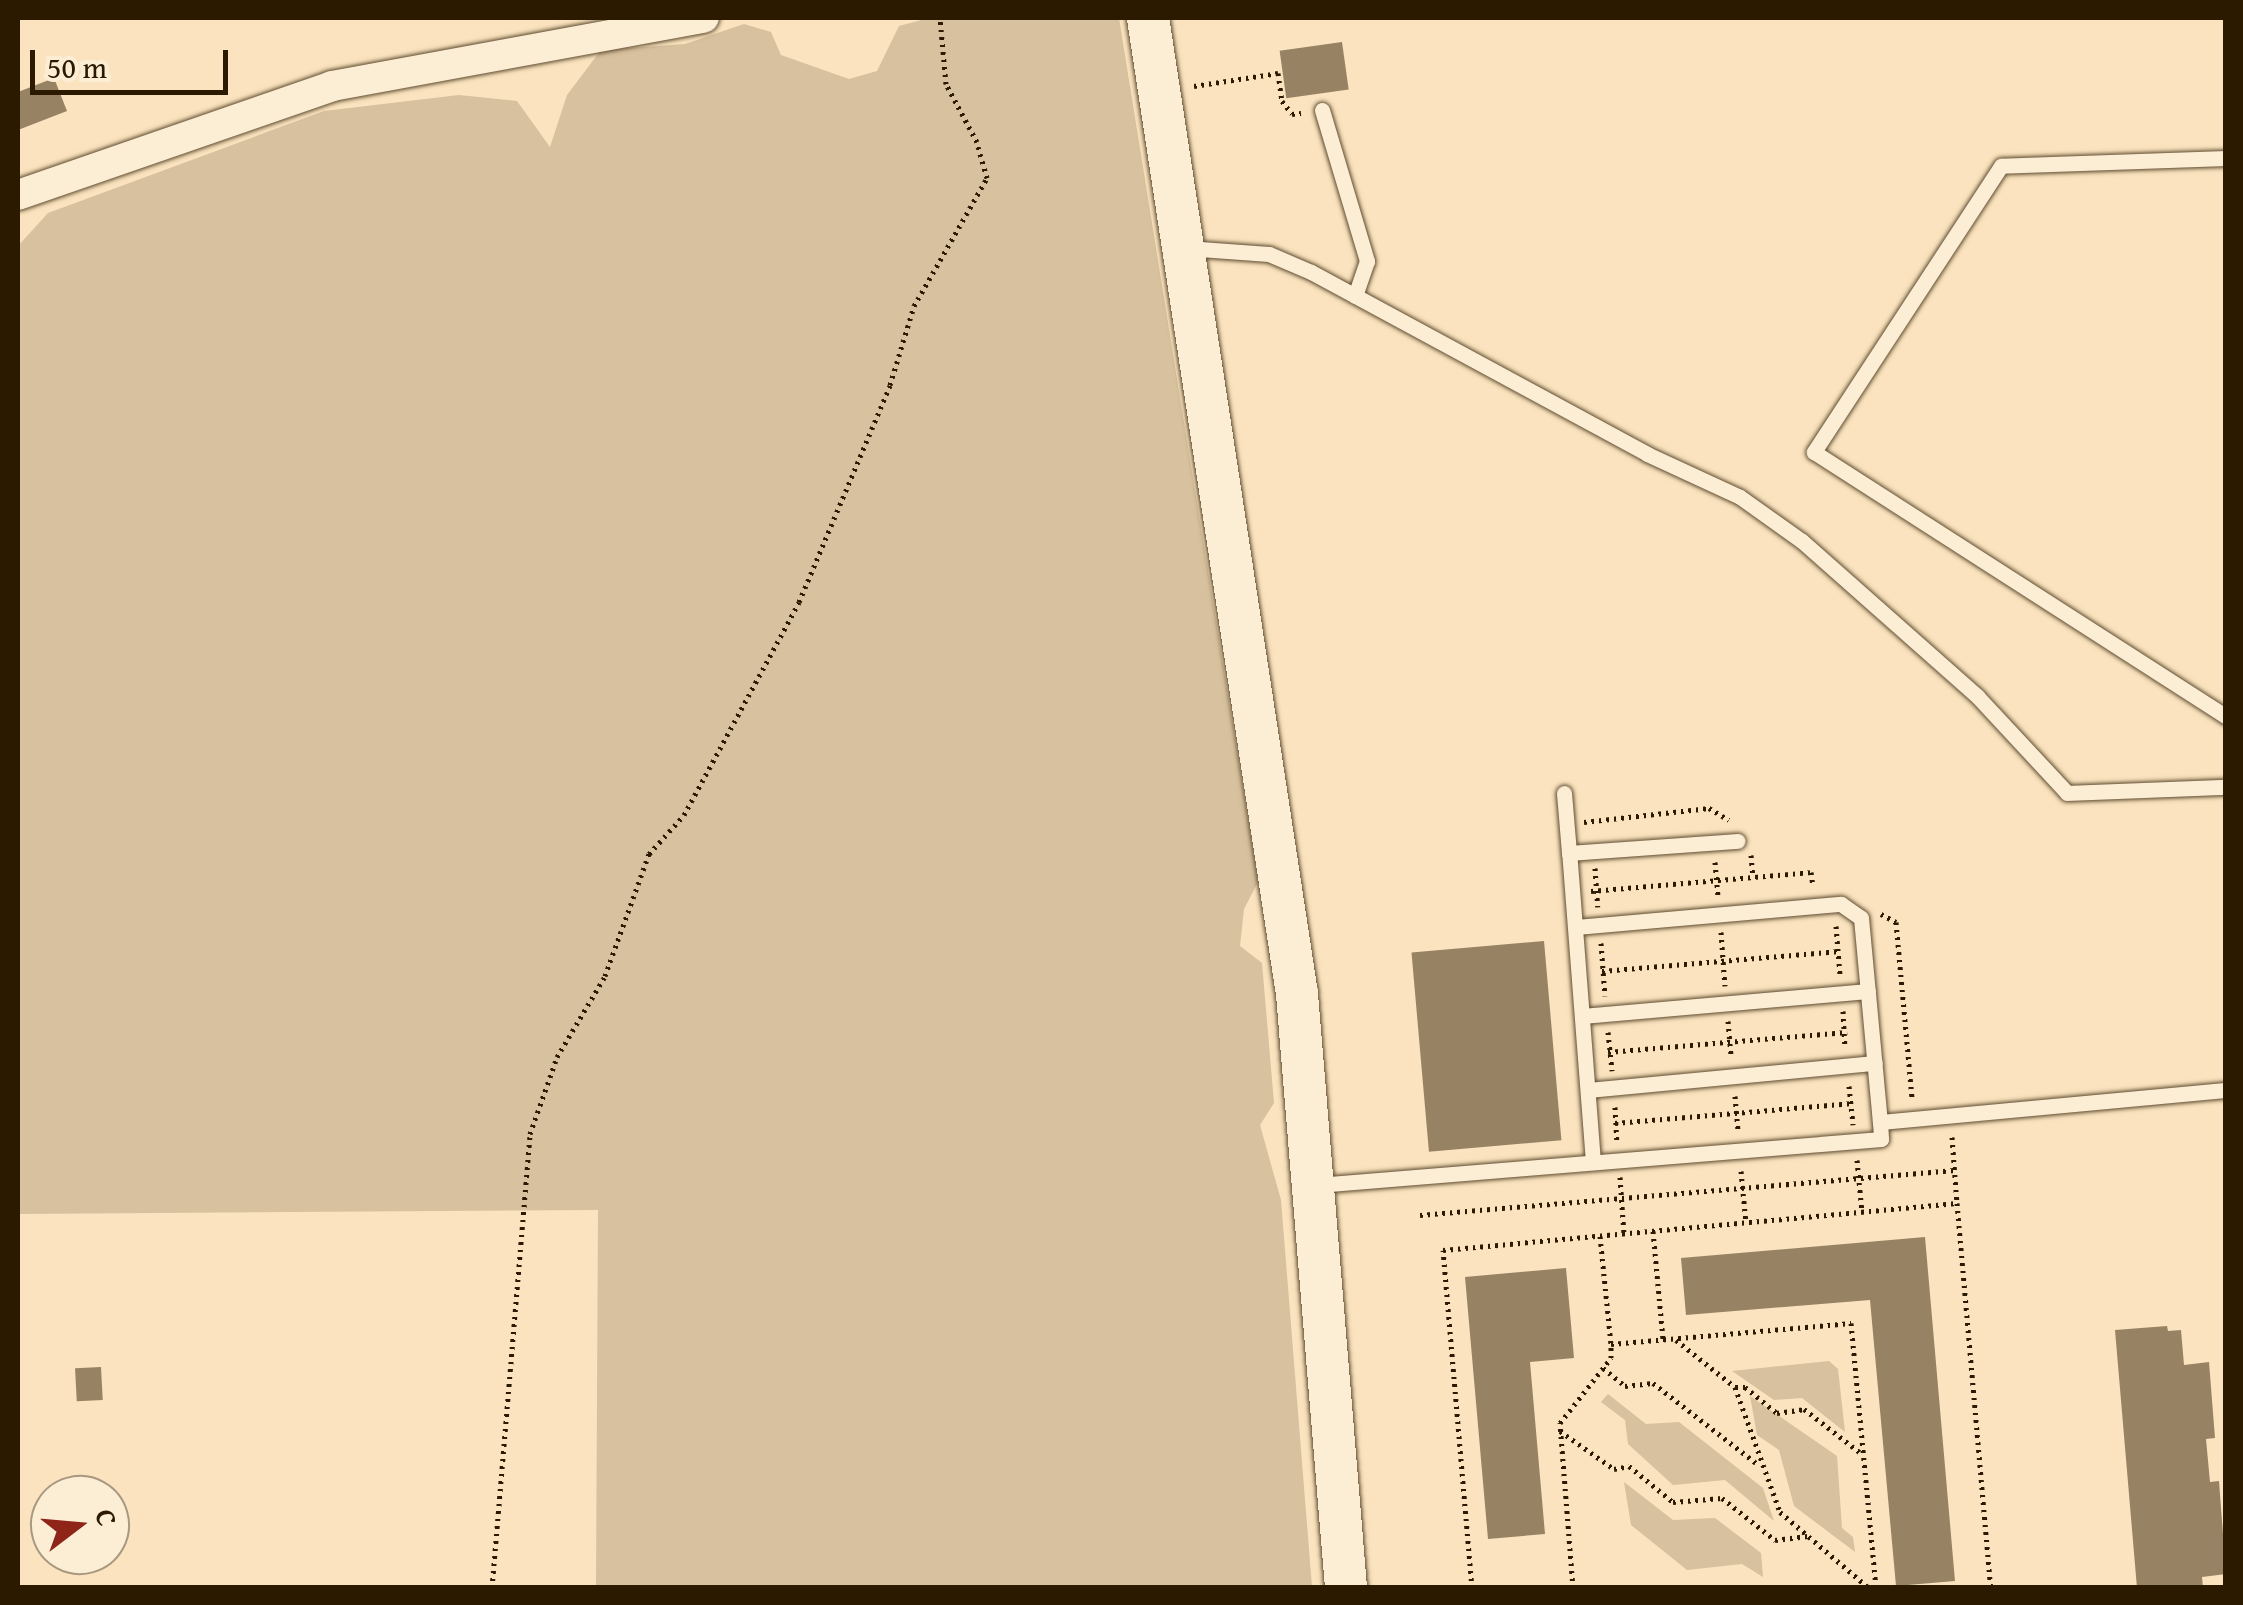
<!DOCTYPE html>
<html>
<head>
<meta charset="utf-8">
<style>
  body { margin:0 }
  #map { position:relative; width:2243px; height:1605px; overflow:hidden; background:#fae3be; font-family:"Gentium Book Plus",serif }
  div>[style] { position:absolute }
  .green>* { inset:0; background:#d7c19e }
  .building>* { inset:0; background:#978263; transform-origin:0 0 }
  .path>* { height:5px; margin-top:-2.5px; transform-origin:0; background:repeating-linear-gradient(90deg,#2b1900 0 2.5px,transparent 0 7.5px) }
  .roads { filter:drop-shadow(0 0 2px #5f4c30) drop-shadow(0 0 2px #5f4c30) }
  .lane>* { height:15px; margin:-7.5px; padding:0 7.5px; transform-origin:7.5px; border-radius:7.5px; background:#fcedd5 }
  .street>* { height:30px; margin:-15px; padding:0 15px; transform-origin:15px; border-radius:15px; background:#fcedd5 }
  .secondary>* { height:42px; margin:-21px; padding:0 21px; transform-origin:21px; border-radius:21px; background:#fcedd5 }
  span { translate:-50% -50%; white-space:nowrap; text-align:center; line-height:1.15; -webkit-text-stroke:8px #fcedd5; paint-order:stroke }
  .frame { position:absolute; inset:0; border:20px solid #2b1900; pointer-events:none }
  .north { position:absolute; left:30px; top:1475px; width:100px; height:100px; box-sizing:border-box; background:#fcedd5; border:2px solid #a89880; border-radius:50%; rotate:74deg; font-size:28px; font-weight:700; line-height:40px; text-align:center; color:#2b1900 }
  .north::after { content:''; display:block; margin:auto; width:35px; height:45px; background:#8f2418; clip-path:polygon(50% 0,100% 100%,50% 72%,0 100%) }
  .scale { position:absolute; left:30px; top:50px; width:198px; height:45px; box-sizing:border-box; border:5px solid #2b1900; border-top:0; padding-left:12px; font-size:30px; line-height:35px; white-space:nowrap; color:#2b1900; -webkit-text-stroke:8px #fcedd5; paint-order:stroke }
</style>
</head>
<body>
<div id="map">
  <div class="green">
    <div style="clip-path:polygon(929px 18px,1119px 18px,1258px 882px,1244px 909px,1240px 946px,1262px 963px,1274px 1103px,1260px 1125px,1281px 1200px,1312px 1587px,596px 1587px,598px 1210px,18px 1214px,18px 246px,48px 213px,324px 111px,459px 95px,517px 101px,550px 147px,567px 95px,601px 50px,685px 44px,744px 24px,771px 32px,781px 55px,849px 79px,877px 71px,899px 26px)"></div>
    <div style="clip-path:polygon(1829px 1361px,1838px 1369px,1845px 1432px,1802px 1398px,1774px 1400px,1732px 1371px)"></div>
    <div style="clip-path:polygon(1608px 1394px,1646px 1424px,1679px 1422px,1763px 1488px,1774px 1521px,1725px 1480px,1673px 1485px,1628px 1444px,1625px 1420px,1601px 1402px)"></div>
    <div style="clip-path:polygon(1750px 1396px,1837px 1456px,1842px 1528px,1853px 1537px,1855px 1552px,1794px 1506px,1779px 1450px,1757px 1435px)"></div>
    <div style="clip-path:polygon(1624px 1482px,1673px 1520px,1715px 1518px,1761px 1553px,1763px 1577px,1742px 1564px,1687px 1570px,1631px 1525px)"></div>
  </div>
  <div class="building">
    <div style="left:1342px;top:42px;width:48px;height:63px;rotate:82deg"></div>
    <div style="clip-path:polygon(54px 78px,67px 111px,18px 130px,18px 92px)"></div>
    <div style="left:1544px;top:941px;width:200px;height:133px;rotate:85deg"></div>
    <div style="clip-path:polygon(1925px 1237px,1955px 1581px,1896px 1586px,1870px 1300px,1686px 1315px,1681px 1258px)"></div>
    <div style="clip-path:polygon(1566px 1268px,1574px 1358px,1530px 1362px,1545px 1534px,1488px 1539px,1465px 1277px)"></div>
    <div style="clip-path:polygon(2167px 1326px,2168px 1331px,2181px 1330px,2184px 1365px,2209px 1362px,2215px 1438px,2206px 1439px,2210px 1482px,2219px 1481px,2226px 1574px,2202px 1577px,2203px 1588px,2137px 1588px,2115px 1330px)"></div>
    <div style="left:101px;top:1367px;width:33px;height:26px;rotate:87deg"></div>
  </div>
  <div class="path">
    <div style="left:1194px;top:86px;width:85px;rotate:-8.8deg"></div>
    <div style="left:1278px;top:73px;width:28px;rotate:82deg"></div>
    <div style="left:1282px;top:101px;width:16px;rotate:52deg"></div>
    <div style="left:1292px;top:114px;width:9px;rotate:-6deg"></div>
    <div style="left:1584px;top:822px;width:126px;rotate:-6.4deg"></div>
    <div style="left:1709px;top:808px;width:23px;rotate:31deg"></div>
    <div style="left:1751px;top:855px;width:22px;rotate:85deg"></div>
    <div style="left:1715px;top:862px;width:34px;rotate:85deg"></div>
    <div style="left:1595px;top:868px;width:39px;rotate:86deg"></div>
    <div style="left:1591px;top:891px;width:221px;rotate:-4.9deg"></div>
    <div style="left:1811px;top:872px;width:14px;rotate:82deg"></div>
    <div style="left:1881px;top:914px;width:17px;rotate:28deg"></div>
    <div style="left:1896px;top:922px;width:176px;rotate:84.8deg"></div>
    <div style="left:1836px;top:926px;width:49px;rotate:85.3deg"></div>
    <div style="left:1721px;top:932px;width:54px;rotate:85.8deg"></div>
    <div style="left:1601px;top:943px;width:53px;rotate:85.7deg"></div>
    <div style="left:1602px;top:971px;width:239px;rotate:-4.8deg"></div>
    <div style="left:1843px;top:1011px;width:34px;rotate:87deg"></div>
    <div style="left:1728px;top:1021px;width:34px;rotate:85deg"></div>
    <div style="left:1608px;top:1032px;width:39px;rotate:84deg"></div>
    <div style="left:1608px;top:1052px;width:240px;rotate:-4.8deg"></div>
    <div style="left:1849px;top:1086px;width:39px;rotate:84deg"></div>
    <div style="left:1735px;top:1096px;width:34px;rotate:85deg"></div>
    <div style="left:1615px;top:1107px;width:34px;rotate:87deg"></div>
    <div style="left:1615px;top:1123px;width:239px;rotate:-4.8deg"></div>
    <div style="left:1952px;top:1137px;width:66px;rotate:85.7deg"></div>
    <div style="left:1857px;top:1160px;width:52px;rotate:84.5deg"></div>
    <div style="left:1741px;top:1171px;width:52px;rotate:84.5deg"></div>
    <div style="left:1620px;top:1177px;width:57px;rotate:86deg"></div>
    <div style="left:1420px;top:1215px;width:537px;rotate:-4.81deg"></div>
    <div style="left:1653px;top:1231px;width:108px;rotate:84.7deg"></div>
    <div style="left:1600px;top:1236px;width:109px;rotate:84.2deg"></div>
    <div style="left:1611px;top:1344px;width:241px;rotate:-5deg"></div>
    <div style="left:1851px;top:1323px;width:266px;rotate:84.6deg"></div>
    <div style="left:1676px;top:1340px;width:75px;rotate:38.5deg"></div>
    <div style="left:1735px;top:1387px;width:133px;rotate:70.2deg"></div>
    <div style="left:1780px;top:1512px;width:117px;rotate:40.5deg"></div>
    <div style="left:1603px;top:1368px;width:28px;rotate:39deg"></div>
    <div style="left:1625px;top:1386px;width:28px;rotate:-6deg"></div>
    <div style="left:1653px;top:1383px;width:130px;rotate:37.8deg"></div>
    <div style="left:1735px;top:1387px;width:10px"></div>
    <div style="left:1745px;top:1387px;width:41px;rotate:39.1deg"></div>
    <div style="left:1777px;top:1413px;width:27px;rotate:-8deg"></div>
    <div style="left:1804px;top:1409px;width:73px;rotate:37.8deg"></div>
    <div style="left:1560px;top:1431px;width:66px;rotate:35.1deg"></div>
    <div style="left:1614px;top:1469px;width:15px;rotate:-11deg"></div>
    <div style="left:1629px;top:1466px;width:57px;rotate:39.3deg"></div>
    <div style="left:1673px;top:1502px;width:49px;rotate:-4.7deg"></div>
    <div style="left:1722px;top:1498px;width:68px;rotate:38.4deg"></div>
    <div style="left:1775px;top:1540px;width:33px;rotate:-7deg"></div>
    <div style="left:492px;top:1588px;width:456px;rotate:-85.2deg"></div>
    <div style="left:530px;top:1134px;width:82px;rotate:-70.7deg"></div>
    <div style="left:557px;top:1057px;width:94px;rotate:-59.3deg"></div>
    <div style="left:605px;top:976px;width:130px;rotate:-70.2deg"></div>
    <div style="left:649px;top:854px;width:52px;rotate:-48.1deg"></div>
    <div style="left:684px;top:815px;width:242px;rotate:-61.6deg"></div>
    <div style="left:799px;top:602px;width:235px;rotate:-67.2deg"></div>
    <div style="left:890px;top:385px;width:83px;rotate:-73.1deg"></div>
    <div style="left:914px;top:306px;width:147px;rotate:-60.3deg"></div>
    <div style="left:987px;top:178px;width:37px;rotate:-106deg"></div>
    <div style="left:977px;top:142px;width:66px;rotate:-118.1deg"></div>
    <div style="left:946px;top:84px;width:66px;rotate:-95.2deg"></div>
    <div style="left:1472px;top:1588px;width:339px;rotate:-94.9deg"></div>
    <div style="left:1443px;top:1250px;width:516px;rotate:-5.22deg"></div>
    <div style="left:1957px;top:1203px;width:386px;rotate:85deg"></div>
    <div style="left:1573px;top:1588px;width:166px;rotate:-94.5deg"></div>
    <div style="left:1560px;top:1423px;width:83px;rotate:-51.9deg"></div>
    <div style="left:1611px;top:1358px;width:14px;rotate:-90deg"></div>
  </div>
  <div class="roads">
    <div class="lane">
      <div style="left:1322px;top:110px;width:158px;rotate:73.4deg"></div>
      <div style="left:1367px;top:261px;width:37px;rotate:109deg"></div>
      <div style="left:2226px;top:158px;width:225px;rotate:178deg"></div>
      <div style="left:2001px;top:166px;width:342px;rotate:123.2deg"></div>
      <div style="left:1814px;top:452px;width:490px;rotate:32.7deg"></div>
      <div style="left:1186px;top:248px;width:83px;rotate:4.1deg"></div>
      <div style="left:1269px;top:254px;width:46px;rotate:23.2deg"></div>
      <div style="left:1311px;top:272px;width:382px;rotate:28.4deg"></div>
      <div style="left:1647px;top:454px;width:102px;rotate:24.8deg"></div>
      <div style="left:1740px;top:497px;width:76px;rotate:35.4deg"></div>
      <div style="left:1802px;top:541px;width:234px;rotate:41.5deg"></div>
      <div style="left:1977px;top:696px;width:132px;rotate:47.1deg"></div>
      <div style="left:2067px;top:793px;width:159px;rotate:-2.2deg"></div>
      <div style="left:1564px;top:793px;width:60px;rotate:85.2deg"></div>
      <div style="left:1576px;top:927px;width:266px;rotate:-5deg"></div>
      <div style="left:1841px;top:904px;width:24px;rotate:35deg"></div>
      <div style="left:1861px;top:918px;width:205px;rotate:84.7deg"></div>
      <div style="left:1582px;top:1016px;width:287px;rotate:-5deg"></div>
      <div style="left:1588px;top:1090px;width:288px;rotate:-5.4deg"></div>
      <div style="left:1593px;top:1162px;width:310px;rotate:-94.4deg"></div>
      <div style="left:1569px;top:853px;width:169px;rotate:-4.1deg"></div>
      <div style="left:1317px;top:1185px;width:566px;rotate:-4.66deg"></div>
      <div style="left:1881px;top:1139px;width:17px;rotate:-93deg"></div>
      <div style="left:1880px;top:1122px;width:347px;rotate:-5.3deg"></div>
    </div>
    <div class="street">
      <div style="left:18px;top:195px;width:332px;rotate:-19.1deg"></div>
      <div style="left:332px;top:86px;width:378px;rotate:-10.4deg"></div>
    </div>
    <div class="secondary">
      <div style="left:1148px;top:18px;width:987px;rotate:81.32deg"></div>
      <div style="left:1297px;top:994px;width:596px;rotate:85.28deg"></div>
    </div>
  </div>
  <div class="frame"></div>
  <div class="north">С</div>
  <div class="scale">50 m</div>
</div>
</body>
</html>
